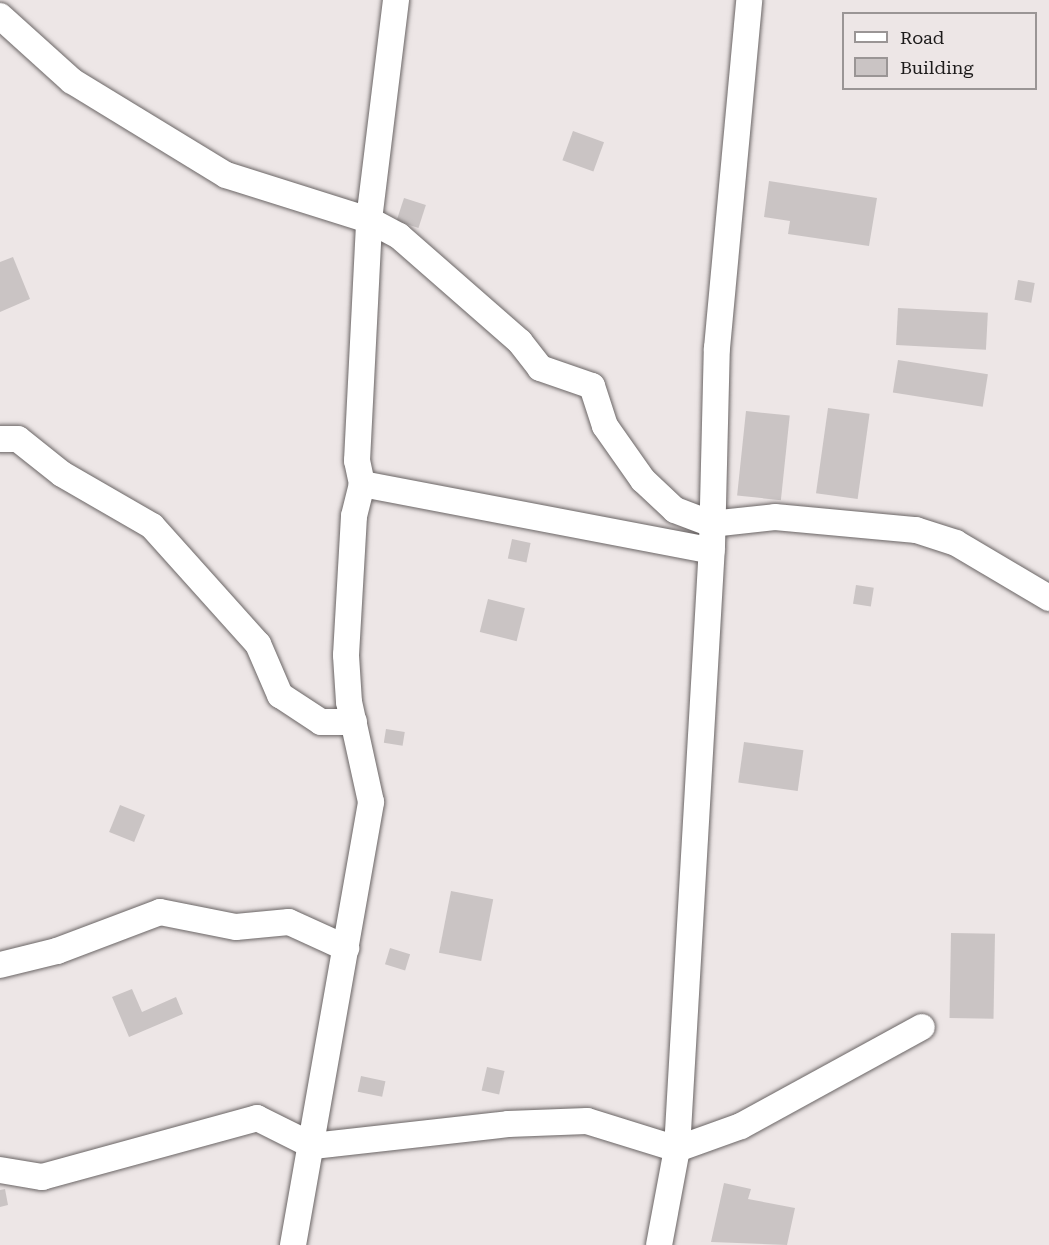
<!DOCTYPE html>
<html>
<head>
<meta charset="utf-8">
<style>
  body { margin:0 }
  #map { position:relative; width:1049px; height:1245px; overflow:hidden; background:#ede6e6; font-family:"Roboto Serif",serif }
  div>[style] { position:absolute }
  .building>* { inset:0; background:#cac4c4; transform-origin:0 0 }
  .roads { filter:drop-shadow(0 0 2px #6a6565) drop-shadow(0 0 2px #6a6565) }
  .street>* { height:26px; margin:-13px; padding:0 13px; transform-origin:13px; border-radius:13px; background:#fff }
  span { translate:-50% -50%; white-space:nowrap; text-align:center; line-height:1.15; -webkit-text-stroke:6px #ede6e6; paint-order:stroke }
  .legend { position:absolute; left:842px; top:12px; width:195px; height:78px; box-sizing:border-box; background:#ede6e6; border:2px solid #9a9595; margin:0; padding:8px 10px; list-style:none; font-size:18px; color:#1d1b1b }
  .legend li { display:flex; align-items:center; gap:12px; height:30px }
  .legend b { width:30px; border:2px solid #9a9595 }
</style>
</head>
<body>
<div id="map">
  <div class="building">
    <div style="left:573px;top:131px;width:33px;height:31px;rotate:20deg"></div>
    <div style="clip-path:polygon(769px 181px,877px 198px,869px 246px,788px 234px,790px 221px,764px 217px)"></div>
    <div style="left:404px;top:198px;width:23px;height:24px;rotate:18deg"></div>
    <div style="clip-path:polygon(13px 257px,30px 299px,0 312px,0 262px)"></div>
    <div style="left:1018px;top:280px;width:17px;height:20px;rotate:10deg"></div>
    <div style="left:898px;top:308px;width:90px;height:37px;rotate:3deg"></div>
    <div style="left:898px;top:360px;width:91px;height:33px;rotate:9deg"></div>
    <div style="left:828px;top:408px;width:42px;height:86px;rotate:8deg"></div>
    <div style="left:746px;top:411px;width:44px;height:85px;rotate:6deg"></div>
    <div style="left:512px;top:539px;width:19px;height:20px;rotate:12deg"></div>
    <div style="left:856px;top:585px;width:18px;height:19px;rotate:9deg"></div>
    <div style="left:488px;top:599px;width:38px;height:34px;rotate:14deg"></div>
    <div style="left:386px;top:729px;width:19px;height:14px;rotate:9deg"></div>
    <div style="left:744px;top:742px;width:60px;height:41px;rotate:8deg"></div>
    <div style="left:120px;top:805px;width:27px;height:29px;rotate:22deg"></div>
    <div style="left:451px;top:891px;width:43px;height:63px;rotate:11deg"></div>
    <div style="left:951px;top:933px;width:44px;height:85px;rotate:1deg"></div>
    <div style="left:390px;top:948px;width:21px;height:17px;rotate:17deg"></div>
    <div style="clip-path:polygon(132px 989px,142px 1012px,176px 997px,183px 1014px,129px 1037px,112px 997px)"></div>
    <div style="left:487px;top:1067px;width:18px;height:24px;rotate:13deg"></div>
    <div style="left:361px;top:1076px;width:25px;height:16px;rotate:12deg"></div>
    <div style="clip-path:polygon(724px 1183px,751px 1189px,748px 1199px,795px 1208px,787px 1245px,711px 1242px)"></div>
    <div style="clip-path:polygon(5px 1189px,8px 1205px,0 1207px,0 1190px)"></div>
  </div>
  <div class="roads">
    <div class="street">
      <div style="left:0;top:16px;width:97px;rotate:42.1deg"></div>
      <div style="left:72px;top:81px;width:180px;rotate:31.4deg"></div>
      <div style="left:226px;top:175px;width:150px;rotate:17.5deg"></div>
      <div style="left:369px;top:220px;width:34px;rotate:28deg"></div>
      <div style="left:399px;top:236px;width:161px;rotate:41.2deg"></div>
      <div style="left:520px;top:342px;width:33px;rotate:52deg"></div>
      <div style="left:540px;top:368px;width:55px;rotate:19.1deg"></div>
      <div style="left:592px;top:386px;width:42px;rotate:72deg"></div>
      <div style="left:605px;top:426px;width:66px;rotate:54.9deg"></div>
      <div style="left:643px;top:480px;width:44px;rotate:43.2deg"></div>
      <div style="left:675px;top:510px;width:39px;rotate:21deg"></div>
      <div style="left:711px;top:524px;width:64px;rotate:-6.2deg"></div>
      <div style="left:775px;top:517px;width:142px;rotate:5.3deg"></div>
      <div style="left:916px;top:530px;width:42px;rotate:18deg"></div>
      <div style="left:956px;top:543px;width:108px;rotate:30.6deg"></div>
      <div style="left:0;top:439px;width:18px"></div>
      <div style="left:18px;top:439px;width:56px;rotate:38.5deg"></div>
      <div style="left:62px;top:474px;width:104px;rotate:30deg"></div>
      <div style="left:152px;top:526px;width:159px;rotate:48.1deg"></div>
      <div style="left:258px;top:644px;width:56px;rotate:66.7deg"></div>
      <div style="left:280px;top:695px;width:49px;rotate:33.4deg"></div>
      <div style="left:321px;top:722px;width:33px"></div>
      <div style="left:362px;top:484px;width:356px;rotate:10.8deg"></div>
      <div style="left:0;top:965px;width:59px;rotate:-13.8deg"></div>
      <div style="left:57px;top:951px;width:110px;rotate:-20.7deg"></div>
      <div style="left:160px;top:912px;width:77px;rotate:11.2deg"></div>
      <div style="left:236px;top:927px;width:53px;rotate:-5.4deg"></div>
      <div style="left:289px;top:922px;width:63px;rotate:24.5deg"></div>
      <div style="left:0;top:1170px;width:43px;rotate:9.5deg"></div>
      <div style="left:42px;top:1177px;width:223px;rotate:-15.3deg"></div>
      <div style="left:257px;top:1118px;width:63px;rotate:26.6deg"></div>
      <div style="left:313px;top:1146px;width:196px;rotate:-6.4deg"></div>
      <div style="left:508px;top:1124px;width:79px;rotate:-2.2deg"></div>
      <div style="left:587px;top:1121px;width:94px;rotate:17.3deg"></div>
      <div style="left:677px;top:1149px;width:68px;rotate:-19.8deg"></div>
      <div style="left:741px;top:1126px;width:206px;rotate:-28.7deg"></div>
      <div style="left:293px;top:1245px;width:450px;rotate:-80deg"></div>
      <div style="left:371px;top:802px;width:102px;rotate:-102.4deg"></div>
      <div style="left:349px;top:702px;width:47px;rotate:-93.7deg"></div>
      <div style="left:346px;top:655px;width:139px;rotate:-86.7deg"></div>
      <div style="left:354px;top:516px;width:33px;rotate:-76deg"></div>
      <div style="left:362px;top:484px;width:24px;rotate:-102deg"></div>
      <div style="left:357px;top:461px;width:241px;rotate:-87.1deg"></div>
      <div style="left:369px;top:220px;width:222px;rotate:-83deg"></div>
      <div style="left:659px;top:1245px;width:98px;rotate:-79.4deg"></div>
      <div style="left:677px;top:1149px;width:604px;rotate:-86.68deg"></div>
      <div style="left:712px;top:546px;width:198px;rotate:-88.6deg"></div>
      <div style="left:717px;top:348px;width:349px;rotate:-84.7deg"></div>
    </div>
  </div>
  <ul class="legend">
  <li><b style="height:8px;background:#fff"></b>Road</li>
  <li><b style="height:16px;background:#cac4c4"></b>Building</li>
  </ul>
</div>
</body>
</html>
